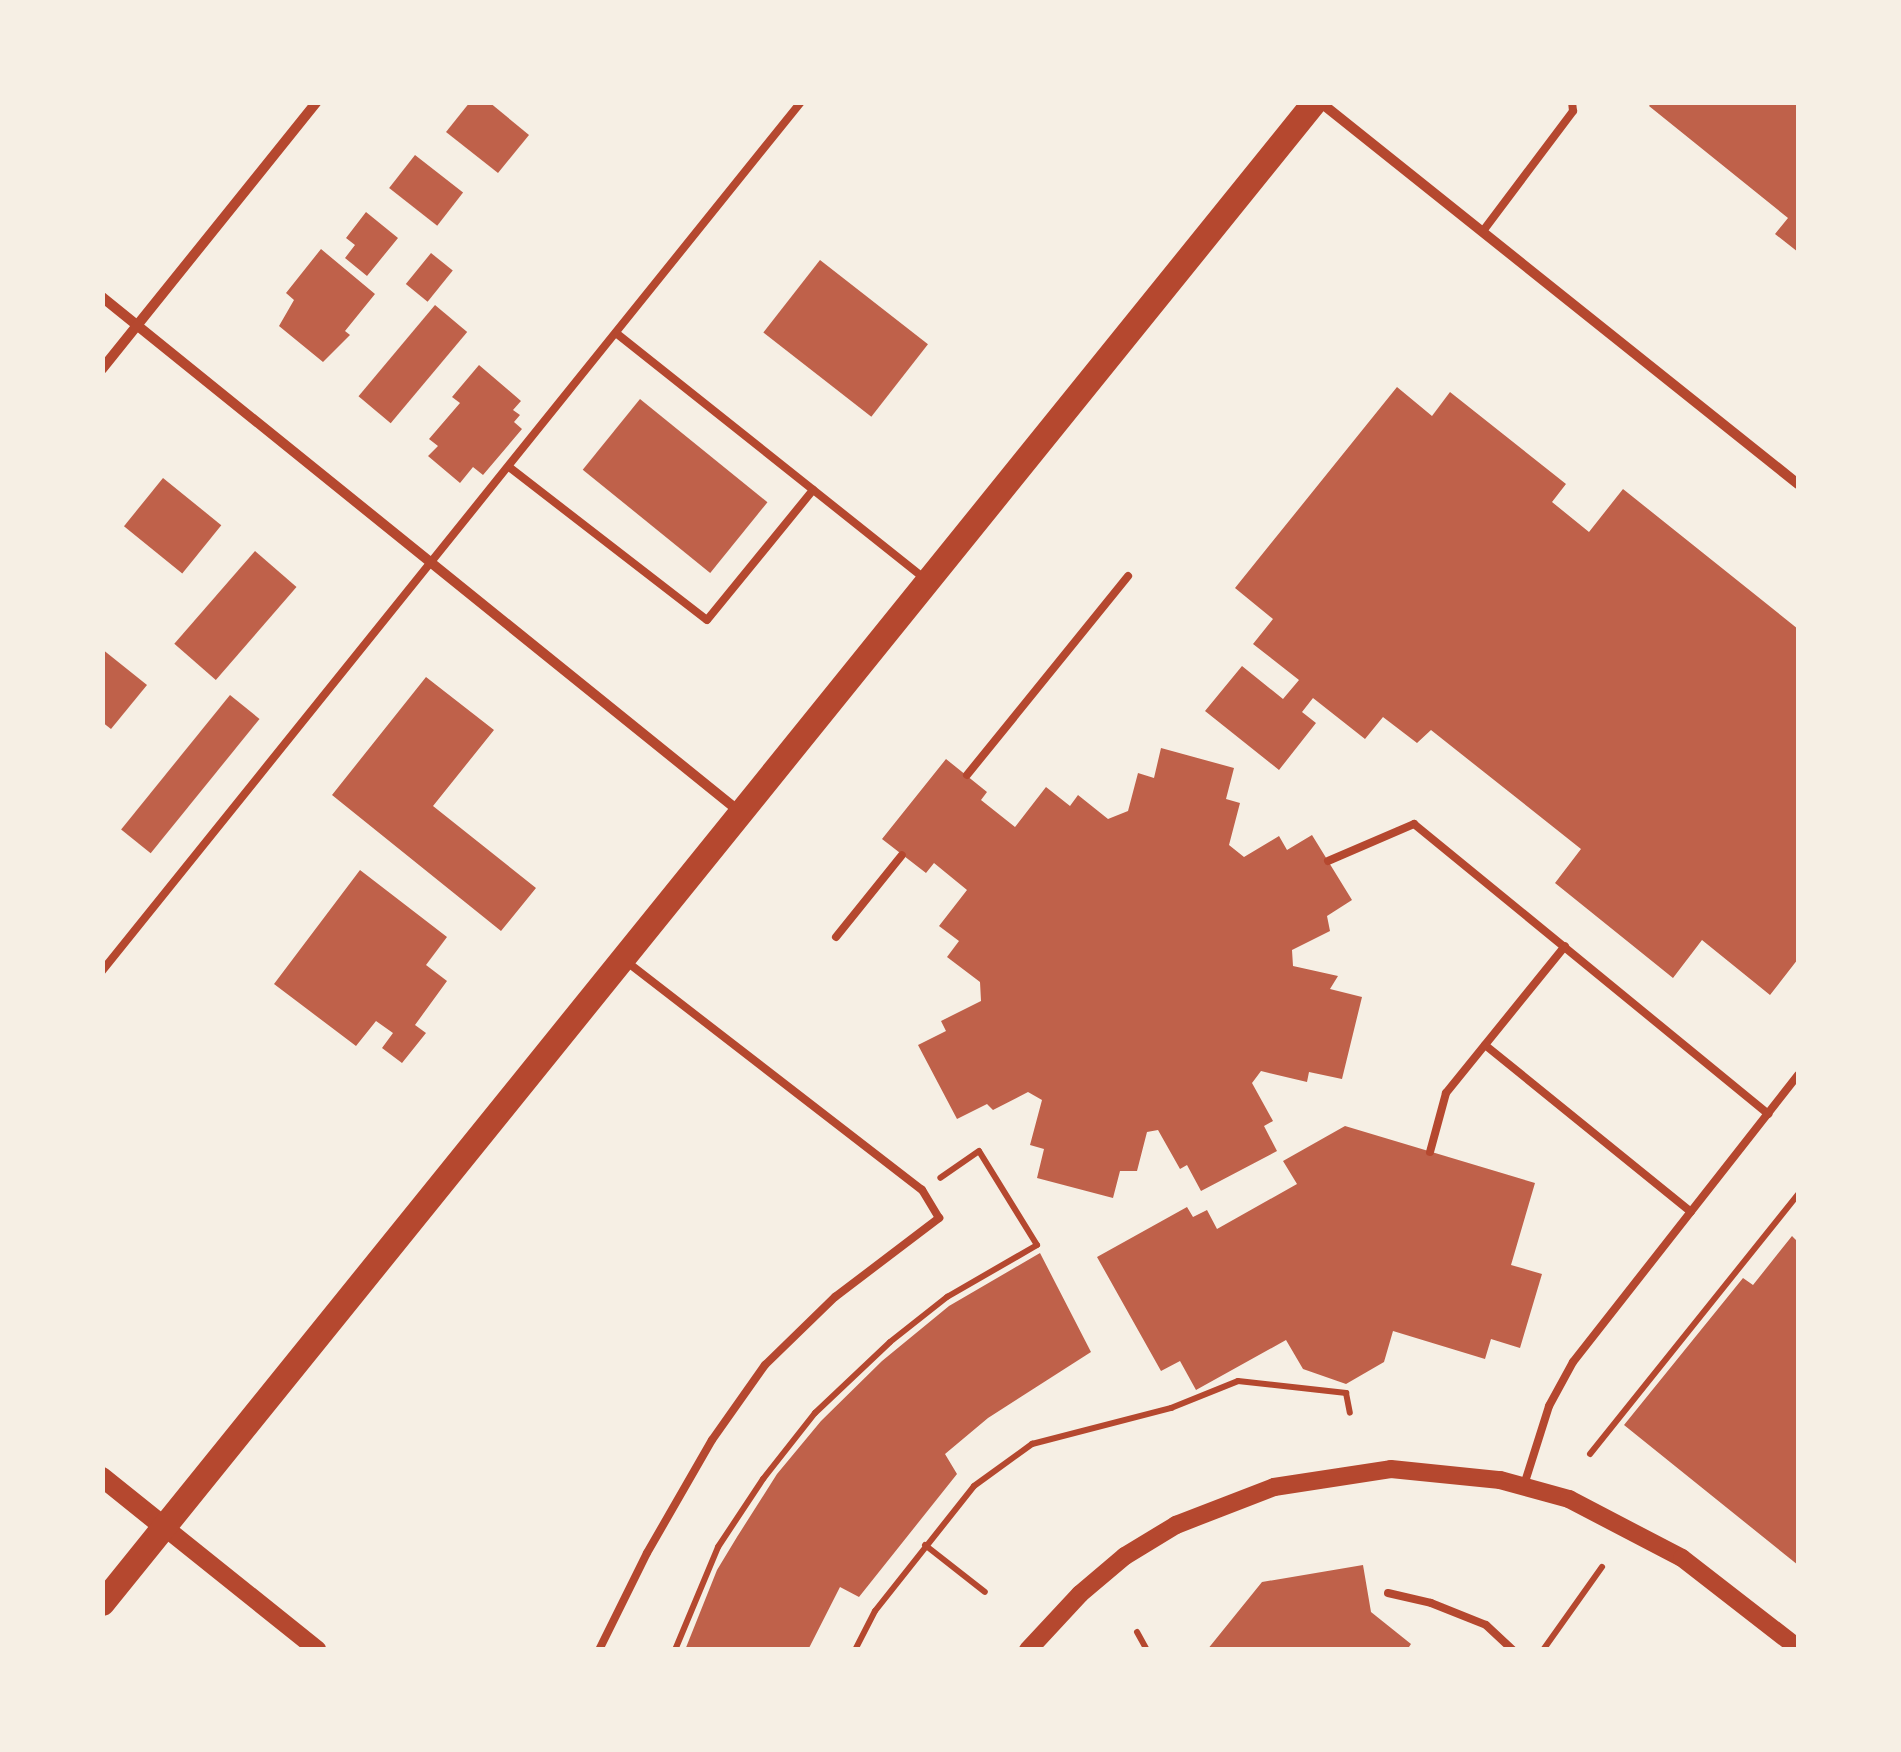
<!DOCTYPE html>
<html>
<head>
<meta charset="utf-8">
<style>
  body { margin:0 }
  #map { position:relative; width:1901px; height:1752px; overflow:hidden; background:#f6efe4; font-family:"Exo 2",sans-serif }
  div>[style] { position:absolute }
  .building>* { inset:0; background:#bf614a; transform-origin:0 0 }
  .path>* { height:6px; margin:-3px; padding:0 3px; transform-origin:3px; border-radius:3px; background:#b5482f }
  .service>* { height:8px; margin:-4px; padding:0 4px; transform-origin:4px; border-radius:4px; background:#b5482f }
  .minor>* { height:10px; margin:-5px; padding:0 5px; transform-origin:5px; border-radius:5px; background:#b5482f }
  .tertiary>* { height:18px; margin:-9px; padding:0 9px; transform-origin:9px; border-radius:9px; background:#b5482f }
  .secondary>* { height:20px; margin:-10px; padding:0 10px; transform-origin:10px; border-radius:10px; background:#b5482f }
  .primary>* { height:25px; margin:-12.5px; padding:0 12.5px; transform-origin:12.5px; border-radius:12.5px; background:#b5482f }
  span { translate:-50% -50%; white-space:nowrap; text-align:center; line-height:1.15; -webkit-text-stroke:8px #f6efe4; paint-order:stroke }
  .frame { position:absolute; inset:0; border:105px solid #f6efe4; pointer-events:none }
</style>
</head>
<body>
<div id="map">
  <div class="building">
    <div style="clip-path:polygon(470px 102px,489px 102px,529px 135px,498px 173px,446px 132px)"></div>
    <div style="clip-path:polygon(1652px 102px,1798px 102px,1798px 252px,1775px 234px,1788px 218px,1649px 106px)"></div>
    <div style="left:415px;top:155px;width:61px;height:42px;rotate:38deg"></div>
    <div style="clip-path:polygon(366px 212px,398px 238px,367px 276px,345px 258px,355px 245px,346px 238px)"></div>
    <div style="clip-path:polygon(321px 249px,375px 294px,345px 331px,350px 335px,323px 362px,279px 326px,294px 300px,286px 293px)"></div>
    <div style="left:431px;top:253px;width:28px;height:40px;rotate:39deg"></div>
    <div style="left:820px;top:260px;width:137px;height:92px;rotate:38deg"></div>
    <div style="left:435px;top:305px;width:42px;height:119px;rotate:40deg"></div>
    <div style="clip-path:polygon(479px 365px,521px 401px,513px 410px,520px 415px,514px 422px,522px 429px,483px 475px,473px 467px,460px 483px,428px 456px,438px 446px,429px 439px,460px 403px,452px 397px)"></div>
    <div style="clip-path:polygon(1397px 387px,1432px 416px,1450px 392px,1566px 484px,1552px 502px,1589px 532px,1623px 489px,1798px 629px,1798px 959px,1770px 995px,1702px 940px,1673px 978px,1555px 883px,1581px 849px,1431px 730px,1417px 743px,1383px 717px,1365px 739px,1313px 698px,1302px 712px,1316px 723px,1279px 770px,1205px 711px,1242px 666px,1283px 699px,1299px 680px,1253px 644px,1273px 619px,1235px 588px)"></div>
    <div style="left:640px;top:399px;width:164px;height:91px;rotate:39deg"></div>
    <div style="left:163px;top:478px;width:75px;height:62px;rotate:39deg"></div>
    <div style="left:255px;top:551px;width:55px;height:123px;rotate:41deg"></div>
    <div style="clip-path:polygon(102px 649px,147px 685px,111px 729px,102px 722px)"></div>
    <div style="clip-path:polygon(426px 677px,494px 730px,433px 806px,536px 888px,501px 931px,332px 795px)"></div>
    <div style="left:230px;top:695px;width:38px;height:173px;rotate:39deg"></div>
    <div style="clip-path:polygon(1161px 748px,1234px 768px,1226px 799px,1240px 803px,1229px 845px,1244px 857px,1279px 836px,1287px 850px,1312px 835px,1352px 900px,1327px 916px,1330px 931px,1292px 950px,1293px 966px,1338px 976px,1330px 989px,1362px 997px,1342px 1079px,1309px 1072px,1307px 1082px,1261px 1071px,1252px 1083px,1273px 1121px,1264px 1126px,1277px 1151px,1201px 1191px,1187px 1165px,1180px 1169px,1158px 1130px,1147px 1132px,1137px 1171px,1120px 1171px,1113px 1198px,1037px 1178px,1044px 1149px,1030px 1145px,1042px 1100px,1028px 1092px,993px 1110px,987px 1104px,957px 1119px,918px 1045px,946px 1031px,941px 1021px,981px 1001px,980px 982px,947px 957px,959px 941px,939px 926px,967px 890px,934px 863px,926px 873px,882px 839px,946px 759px,987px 792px,981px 800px,1015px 827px,1046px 787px,1070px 806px,1078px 795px,1108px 819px,1128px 811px,1138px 773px,1154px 778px)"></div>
    <div style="clip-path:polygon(360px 870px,447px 937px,426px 965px,447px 981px,415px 1025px,426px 1033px,402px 1063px,382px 1048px,393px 1033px,376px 1021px,356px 1046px,274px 984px)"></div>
    <div style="clip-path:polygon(1345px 1126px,1535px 1183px,1511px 1265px,1542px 1274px,1520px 1348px,1491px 1339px,1485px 1359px,1393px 1331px,1384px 1362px,1346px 1384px,1303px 1369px,1286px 1340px,1196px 1390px,1180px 1361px,1161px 1371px,1097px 1257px,1187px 1207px,1193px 1217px,1207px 1210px,1217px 1229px,1297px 1184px,1283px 1161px)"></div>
    <div style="clip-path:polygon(1792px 1236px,1798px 1242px,1798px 1565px,1624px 1425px,1743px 1278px,1753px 1285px)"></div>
    <div style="clip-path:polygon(1040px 1253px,1091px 1352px,988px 1418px,945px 1454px,957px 1474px,859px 1597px,840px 1587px,808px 1650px,685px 1650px,717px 1570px,737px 1537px,777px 1474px,821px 1421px,882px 1361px,949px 1306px)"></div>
    <div style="clip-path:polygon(1363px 1565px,1371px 1612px,1411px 1644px,1407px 1650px,1207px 1650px,1262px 1582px)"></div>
  </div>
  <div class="path">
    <div style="left:1590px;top:1454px;width:333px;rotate:-51.3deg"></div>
    <div style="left:925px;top:1545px;width:76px;rotate:38.1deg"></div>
    <div style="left:1137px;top:1632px;width:21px;rotate:61deg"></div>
    <div style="left:675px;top:1650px;width:112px;rotate:-67.3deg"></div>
    <div style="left:718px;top:1547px;width:82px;rotate:-56.5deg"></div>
    <div style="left:763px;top:1479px;width:84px;rotate:-51.8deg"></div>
    <div style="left:815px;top:1413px;width:103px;rotate:-43.4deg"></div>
    <div style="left:890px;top:1342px;width:73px;rotate:-38.3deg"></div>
    <div style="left:947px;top:1297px;width:104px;rotate:-30deg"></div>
    <div style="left:1037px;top:1245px;width:110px;rotate:-121.7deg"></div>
    <div style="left:979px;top:1151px;width:47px;rotate:145.3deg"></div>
    <div style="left:855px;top:1650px;width:44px;rotate:-62.9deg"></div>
    <div style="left:875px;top:1611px;width:159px;rotate:-51.6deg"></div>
    <div style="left:974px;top:1486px;width:72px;rotate:-35.9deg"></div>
    <div style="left:1032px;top:1444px;width:144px;rotate:-14.5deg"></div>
    <div style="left:1171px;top:1408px;width:72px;rotate:-21.9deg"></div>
    <div style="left:1238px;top:1381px;width:109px;rotate:6.3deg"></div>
    <div style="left:1346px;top:1393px;width:20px;rotate:79deg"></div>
    <div style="left:1543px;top:1650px;width:102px;rotate:-54.6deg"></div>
  </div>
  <div class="service">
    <div style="left:1483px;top:231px;width:150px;rotate:-53.1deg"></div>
    <div style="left:1573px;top:111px;width:9px;rotate:-96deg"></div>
    <div style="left:616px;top:333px;width:394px;rotate:38.5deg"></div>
    <div style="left:509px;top:467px;width:250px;rotate:37.7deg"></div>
    <div style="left:707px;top:620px;width:168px;rotate:-50.8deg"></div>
    <div style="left:967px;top:775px;width:256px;rotate:-51deg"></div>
    <div style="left:1328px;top:861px;width:94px;rotate:-23.3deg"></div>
    <div style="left:1414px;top:824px;width:458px;rotate:39.3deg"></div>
    <div style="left:836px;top:937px;width:105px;rotate:-51.2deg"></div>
    <div style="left:102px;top:971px;width:1115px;rotate:-51.19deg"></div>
    <div style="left:1485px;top:1045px;width:265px;rotate:39deg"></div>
    <div style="left:1430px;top:1152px;width:61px;rotate:-74.8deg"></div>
    <div style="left:1446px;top:1093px;width:189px;rotate:-51deg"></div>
    <div style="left:1524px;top:1485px;width:83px;rotate:-72.4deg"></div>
    <div style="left:1549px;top:1406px;width:50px;rotate:-61.4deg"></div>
    <div style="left:1573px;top:1362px;width:365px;rotate:-51.9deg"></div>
    <div style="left:1388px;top:1593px;width:44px;rotate:13.1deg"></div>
    <div style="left:1431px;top:1603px;width:59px;rotate:21.8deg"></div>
    <div style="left:1486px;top:1625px;width:37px;rotate:43deg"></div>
    <div style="left:599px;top:1650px;width:108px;rotate:-63.7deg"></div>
    <div style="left:647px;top:1553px;width:130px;rotate:-60.1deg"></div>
    <div style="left:712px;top:1440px;width:92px;rotate:-54.8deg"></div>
    <div style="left:765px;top:1365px;width:98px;rotate:-44.2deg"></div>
    <div style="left:835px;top:1297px;width:131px;rotate:-37.2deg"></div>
    <div style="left:939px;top:1218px;width:33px;rotate:-121deg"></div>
    <div style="left:922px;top:1190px;width:374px;rotate:-142.3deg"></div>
  </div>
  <div class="minor">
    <div style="left:1320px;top:102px;width:612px;rotate:38.63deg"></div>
    <div style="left:102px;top:297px;width:820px;rotate:38.91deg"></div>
    <div style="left:102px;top:369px;width:343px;rotate:-51.2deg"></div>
  </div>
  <div class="tertiary">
    <div style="left:163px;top:1526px;width:198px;rotate:38.7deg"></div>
    <div style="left:1028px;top:1650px;width:76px;rotate:-47.1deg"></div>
    <div style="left:1080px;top:1594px;width:59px;rotate:-40.2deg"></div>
    <div style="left:1125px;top:1556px;width:60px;rotate:-31.3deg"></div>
    <div style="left:1176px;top:1525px;width:105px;rotate:-21.2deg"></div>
    <div style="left:1274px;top:1487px;width:118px;rotate:-8.7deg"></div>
    <div style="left:1391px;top:1469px;width:110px;rotate:5.8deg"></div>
    <div style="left:1500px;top:1480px;width:72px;rotate:15.4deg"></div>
    <div style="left:1569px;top:1499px;width:127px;rotate:27.6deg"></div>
    <div style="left:1682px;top:1558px;width:147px;rotate:37.8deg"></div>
  </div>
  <div class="secondary">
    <div style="left:102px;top:1477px;width:78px;rotate:38.8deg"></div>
  </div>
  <div class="primary">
    <div style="left:102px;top:1603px;width:1929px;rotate:-51.08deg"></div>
  </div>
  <div class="frame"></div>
</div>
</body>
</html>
